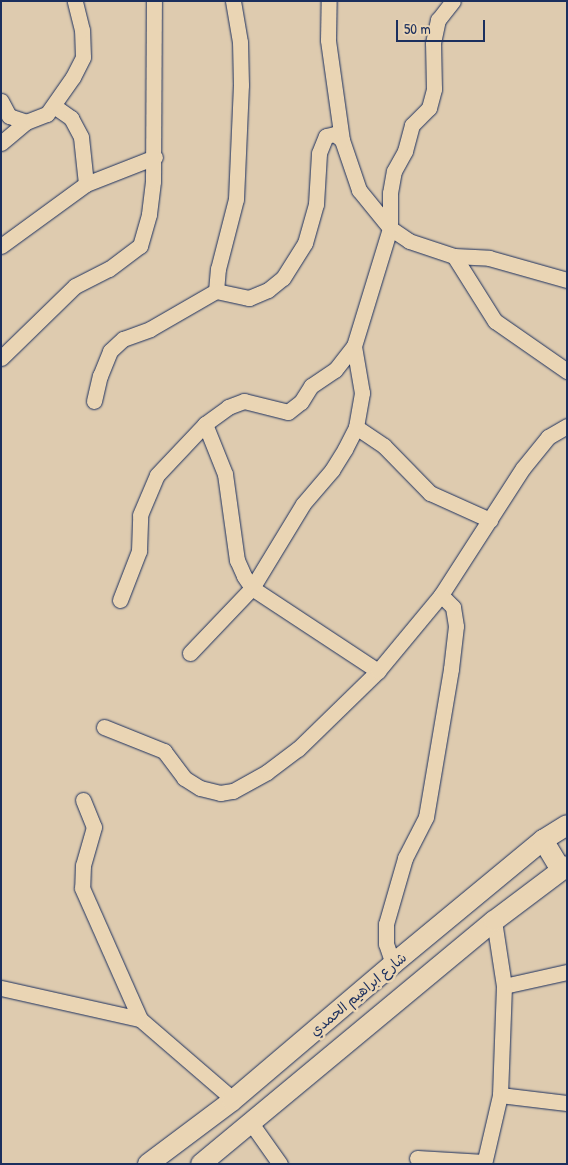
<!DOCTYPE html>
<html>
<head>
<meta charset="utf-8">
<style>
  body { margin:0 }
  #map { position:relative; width:568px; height:1165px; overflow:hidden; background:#decbaf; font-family:"Patrick Hand","Playpen Sans Arabic",sans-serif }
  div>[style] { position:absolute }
  .roads { filter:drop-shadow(0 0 1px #1b2f5e) drop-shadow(0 0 1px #1b2f5e) }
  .minor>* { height:15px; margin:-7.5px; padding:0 7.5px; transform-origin:7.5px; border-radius:7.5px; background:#ead5b4 }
  .major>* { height:20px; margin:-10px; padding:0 10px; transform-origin:10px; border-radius:10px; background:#ead5b4 }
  span { translate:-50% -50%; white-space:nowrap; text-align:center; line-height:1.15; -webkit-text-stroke:5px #ead5b4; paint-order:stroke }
  .street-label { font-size:14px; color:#1b2f5e }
  .frame { position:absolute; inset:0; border:2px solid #1b2f5e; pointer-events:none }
  .scale { position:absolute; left:396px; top:20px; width:89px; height:22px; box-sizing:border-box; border:2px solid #1b2f5e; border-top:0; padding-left:6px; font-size:15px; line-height:18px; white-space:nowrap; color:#1b2f5e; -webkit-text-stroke:4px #ead5b4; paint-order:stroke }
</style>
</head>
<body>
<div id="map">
  <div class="roads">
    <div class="minor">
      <div style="left:1px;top:101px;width:17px;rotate:62deg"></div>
      <div style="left:9px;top:116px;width:18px;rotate:19deg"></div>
      <div style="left:54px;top:106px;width:21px;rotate:35deg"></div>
      <div style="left:71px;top:118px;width:21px;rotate:62deg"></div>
      <div style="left:81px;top:137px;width:47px;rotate:83.9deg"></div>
      <div style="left:342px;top:140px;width:53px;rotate:71.2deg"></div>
      <div style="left:359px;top:190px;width:49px;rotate:50.8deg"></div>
      <div style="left:390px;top:228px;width:23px;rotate:34deg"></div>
      <div style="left:409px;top:241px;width:47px;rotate:18.4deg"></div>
      <div style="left:454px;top:256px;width:77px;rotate:57.8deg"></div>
      <div style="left:495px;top:321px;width:88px;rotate:34.8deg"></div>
      <div style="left:1px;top:143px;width:33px;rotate:-40deg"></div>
      <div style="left:26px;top:122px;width:22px;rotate:-21deg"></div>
      <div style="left:47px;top:114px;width:45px;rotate:-54.9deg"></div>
      <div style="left:73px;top:77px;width:22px;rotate:-63deg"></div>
      <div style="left:83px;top:57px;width:27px;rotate:-92deg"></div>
      <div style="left:82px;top:30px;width:30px;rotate:-104deg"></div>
      <div style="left:1px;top:246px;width:105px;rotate:-36.1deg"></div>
      <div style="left:86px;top:184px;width:74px;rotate:-21.4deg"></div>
      <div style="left:454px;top:256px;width:35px;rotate:3deg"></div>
      <div style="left:489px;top:258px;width:81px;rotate:15.8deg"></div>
      <div style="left:216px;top:291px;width:22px;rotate:-85deg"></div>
      <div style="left:218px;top:269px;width:72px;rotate:-75.6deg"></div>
      <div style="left:236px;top:199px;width:114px;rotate:-87.5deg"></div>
      <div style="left:241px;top:85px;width:43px;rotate:-91.3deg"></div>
      <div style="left:240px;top:42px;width:42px;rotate:-99.7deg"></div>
      <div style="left:1px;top:358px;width:103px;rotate:-44.2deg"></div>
      <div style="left:75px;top:286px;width:38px;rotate:-27deg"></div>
      <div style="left:109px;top:269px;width:39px;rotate:-37deg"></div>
      <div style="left:140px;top:246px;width:33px;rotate:-74deg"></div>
      <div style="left:149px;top:214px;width:33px;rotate:-83deg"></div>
      <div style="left:153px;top:181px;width:180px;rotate:-89.7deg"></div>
      <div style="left:94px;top:401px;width:26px;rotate:-77deg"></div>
      <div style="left:100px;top:376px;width:27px;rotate:-68deg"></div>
      <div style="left:110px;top:351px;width:18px;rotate:-43deg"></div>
      <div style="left:123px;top:339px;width:29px;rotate:-20deg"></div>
      <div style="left:150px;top:329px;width:76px;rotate:-29.9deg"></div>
      <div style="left:216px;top:291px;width:34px;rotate:12deg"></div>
      <div style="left:249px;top:298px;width:21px;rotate:-23deg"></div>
      <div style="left:268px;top:290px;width:19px;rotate:-39deg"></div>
      <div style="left:283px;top:278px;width:41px;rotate:-57.8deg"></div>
      <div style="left:305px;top:243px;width:41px;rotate:-74.2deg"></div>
      <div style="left:316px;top:204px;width:51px;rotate:-86.6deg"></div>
      <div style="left:319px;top:153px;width:18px;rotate:-68deg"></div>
      <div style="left:326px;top:136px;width:9px;rotate:-13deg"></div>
      <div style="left:335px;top:134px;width:9px;rotate:41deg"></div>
      <div style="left:342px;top:140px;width:101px;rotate:-98deg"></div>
      <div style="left:328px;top:40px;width:39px;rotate:-89deg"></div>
      <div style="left:205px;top:424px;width:54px;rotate:68.2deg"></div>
      <div style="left:225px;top:474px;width:87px;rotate:82.1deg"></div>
      <div style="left:237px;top:560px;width:17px;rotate:66deg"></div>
      <div style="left:244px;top:576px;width:14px;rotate:56deg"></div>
      <div style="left:252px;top:588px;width:151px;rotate:33.4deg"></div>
      <div style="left:356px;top:427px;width:34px;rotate:34deg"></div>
      <div style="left:384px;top:446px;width:66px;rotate:45.6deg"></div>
      <div style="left:430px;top:493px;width:66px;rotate:24.2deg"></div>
      <div style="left:120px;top:600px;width:53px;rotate:-68.8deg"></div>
      <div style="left:139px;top:551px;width:36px;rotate:-88deg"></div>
      <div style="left:140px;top:515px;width:43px;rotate:-67deg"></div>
      <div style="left:157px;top:475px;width:70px;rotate:-46.7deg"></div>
      <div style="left:205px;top:424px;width:29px;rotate:-36deg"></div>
      <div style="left:228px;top:407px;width:17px;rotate:-21deg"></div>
      <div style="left:244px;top:401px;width:45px;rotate:14deg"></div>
      <div style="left:288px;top:412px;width:16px;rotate:-38deg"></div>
      <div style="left:301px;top:402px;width:19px;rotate:-58deg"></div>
      <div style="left:311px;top:386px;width:29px;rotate:-34deg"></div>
      <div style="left:335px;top:370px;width:31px;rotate:-52deg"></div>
      <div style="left:354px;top:346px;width:123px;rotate:-73deg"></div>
      <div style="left:390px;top:228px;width:35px;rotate:-90deg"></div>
      <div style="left:390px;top:193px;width:22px;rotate:-80deg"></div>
      <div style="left:394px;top:171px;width:23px;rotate:-61deg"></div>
      <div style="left:405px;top:151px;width:27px;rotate:-75deg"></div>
      <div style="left:412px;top:125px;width:24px;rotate:-45deg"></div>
      <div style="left:429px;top:108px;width:20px;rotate:-75deg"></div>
      <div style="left:434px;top:89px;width:46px;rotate:-91.2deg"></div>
      <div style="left:433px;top:43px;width:24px;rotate:-78deg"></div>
      <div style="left:438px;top:20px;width:24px;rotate:-52deg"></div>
      <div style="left:190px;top:653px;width:90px;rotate:-46.4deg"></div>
      <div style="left:252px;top:588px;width:98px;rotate:-58.7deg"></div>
      <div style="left:303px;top:504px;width:45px;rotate:-49.5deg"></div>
      <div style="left:332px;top:470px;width:25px;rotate:-58deg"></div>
      <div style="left:345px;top:449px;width:25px;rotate:-63deg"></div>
      <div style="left:356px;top:427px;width:35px;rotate:-80deg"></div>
      <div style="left:362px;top:393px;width:48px;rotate:-99.7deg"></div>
      <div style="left:104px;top:727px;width:65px;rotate:21.8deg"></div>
      <div style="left:164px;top:751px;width:34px;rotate:53deg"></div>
      <div style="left:184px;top:778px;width:19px;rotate:32deg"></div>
      <div style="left:200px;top:788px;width:21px;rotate:14deg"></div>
      <div style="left:220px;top:793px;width:13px;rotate:-9deg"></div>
      <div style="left:233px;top:791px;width:39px;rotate:-29deg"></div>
      <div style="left:267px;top:772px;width:39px;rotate:-37deg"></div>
      <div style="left:298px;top:749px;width:112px;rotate:-44.3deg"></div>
      <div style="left:378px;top:671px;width:99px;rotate:-50.3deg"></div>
      <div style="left:441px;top:595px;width:151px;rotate:-57.2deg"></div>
      <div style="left:523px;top:468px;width:40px;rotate:-51deg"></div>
      <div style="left:548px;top:437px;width:22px;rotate:-30deg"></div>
      <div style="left:83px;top:800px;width:29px;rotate:68deg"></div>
      <div style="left:94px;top:827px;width:40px;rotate:106deg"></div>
      <div style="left:83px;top:865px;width:23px;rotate:92deg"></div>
      <div style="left:82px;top:888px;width:143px;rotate:66.1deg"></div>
      <div style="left:140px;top:1019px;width:124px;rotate:40.8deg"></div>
      <div style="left:393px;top:964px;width:21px;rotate:-109deg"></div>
      <div style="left:386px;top:944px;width:20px;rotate:-90deg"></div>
      <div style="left:386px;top:924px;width:69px;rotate:-73.9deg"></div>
      <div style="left:405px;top:858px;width:46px;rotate:-62.9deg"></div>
      <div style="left:426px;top:817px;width:150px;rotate:-80.4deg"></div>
      <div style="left:451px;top:669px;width:43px;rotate:-83.4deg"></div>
      <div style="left:456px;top:626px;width:19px;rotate:-99deg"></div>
      <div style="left:453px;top:607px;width:17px;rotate:-135deg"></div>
      <div style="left:504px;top:986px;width:65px;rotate:-12.5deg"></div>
      <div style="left:1px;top:988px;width:142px;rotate:12.6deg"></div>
      <div style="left:500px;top:1095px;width:67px;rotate:6.8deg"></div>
      <div style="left:251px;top:1123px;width:50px;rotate:54.7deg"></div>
      <div style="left:417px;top:1158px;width:67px;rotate:3.4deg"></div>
      <div style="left:484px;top:1164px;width:71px;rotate:-76.9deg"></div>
      <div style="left:500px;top:1095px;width:109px;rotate:-87.9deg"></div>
      <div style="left:504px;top:986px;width:66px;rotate:-98.7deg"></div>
    </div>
    <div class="major">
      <div style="left:543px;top:840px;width:35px;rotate:59deg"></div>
      <div style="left:148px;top:1164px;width:105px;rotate:-36.9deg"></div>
      <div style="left:232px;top:1101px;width:211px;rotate:-40.4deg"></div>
      <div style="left:393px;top:964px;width:195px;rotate:-39.6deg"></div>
      <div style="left:543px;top:840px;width:28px;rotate:-32deg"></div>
      <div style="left:201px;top:1164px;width:381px;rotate:-39.7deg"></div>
      <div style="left:494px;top:921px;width:91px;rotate:-37deg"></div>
    </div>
  </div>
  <div class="street-label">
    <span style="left:358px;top:994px;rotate:-40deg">شارع ابراهيم الحمدي</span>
  </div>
  <div class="frame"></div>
  <div class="scale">50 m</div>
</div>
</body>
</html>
